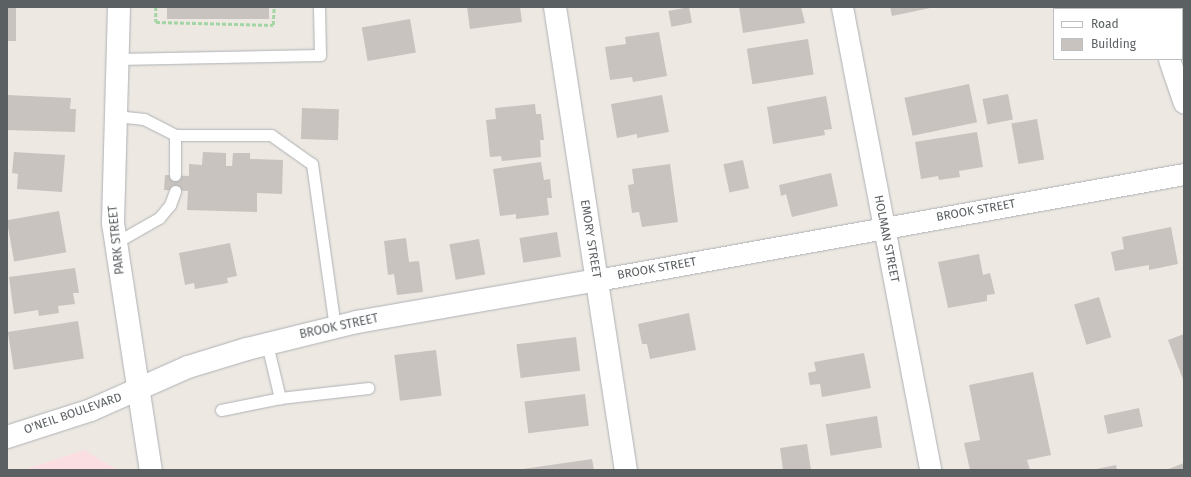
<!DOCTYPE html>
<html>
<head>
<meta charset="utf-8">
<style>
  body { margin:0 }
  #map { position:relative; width:1191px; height:477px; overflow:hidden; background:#ede8e2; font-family:"Fira Sans",sans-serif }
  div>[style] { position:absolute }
  .medical>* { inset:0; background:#fadee2 }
  .building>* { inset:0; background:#c8c3bf; transform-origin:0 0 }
  .path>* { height:2.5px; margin-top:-1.25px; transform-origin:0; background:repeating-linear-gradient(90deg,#a3d6a4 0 4px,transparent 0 6px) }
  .roads { filter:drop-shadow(0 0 1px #aeb2b5) drop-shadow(0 0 1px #aeb2b5) }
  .lane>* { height:11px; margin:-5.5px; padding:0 5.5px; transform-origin:5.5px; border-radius:5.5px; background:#fff }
  .street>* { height:21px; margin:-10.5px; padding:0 10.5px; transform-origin:10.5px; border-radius:10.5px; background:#fff }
  .secondary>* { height:22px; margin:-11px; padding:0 11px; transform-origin:11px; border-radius:11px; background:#fff }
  span { translate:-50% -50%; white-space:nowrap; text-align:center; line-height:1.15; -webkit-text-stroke:3px #fff; paint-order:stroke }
  .street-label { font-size:12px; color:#5b6063 }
  .frame { position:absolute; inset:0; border:8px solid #5b6063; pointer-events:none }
  .legend { position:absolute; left:1053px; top:8px; width:130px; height:52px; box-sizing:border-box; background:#fff; border:1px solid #bdbfc1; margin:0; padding:5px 7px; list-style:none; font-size:12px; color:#5b6063 }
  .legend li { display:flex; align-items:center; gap:8px; height:20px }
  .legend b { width:20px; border:1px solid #bdbfc1 }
</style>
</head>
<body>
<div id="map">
  <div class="medical">
    <div style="clip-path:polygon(84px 450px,118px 470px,23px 470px)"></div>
  </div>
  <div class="building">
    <div style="left:7px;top:7px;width:9px;height:34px"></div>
    <div style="left:167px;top:7px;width:102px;height:12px"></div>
    <div style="clip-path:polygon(467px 7px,520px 7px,522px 22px,470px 29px)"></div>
    <div style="left:689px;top:7px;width:16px;height:21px;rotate:79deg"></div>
    <div style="clip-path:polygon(739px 7px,801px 7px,805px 23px,743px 33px)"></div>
    <div style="clip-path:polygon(890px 7px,930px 7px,930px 8px,892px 16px)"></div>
    <div style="left:410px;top:19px;width:34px;height:49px;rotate:80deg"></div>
    <div style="clip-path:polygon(659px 32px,667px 76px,633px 82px,632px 77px,610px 80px,605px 47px,626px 44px,625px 37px)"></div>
    <div style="left:808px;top:39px;width:36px;height:62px;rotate:81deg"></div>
    <div style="left:969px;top:84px;width:39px;height:66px;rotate:78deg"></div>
    <div style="left:1008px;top:94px;width:26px;height:26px;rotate:79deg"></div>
    <div style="clip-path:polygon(7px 95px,71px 98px,70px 109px,76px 109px,75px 132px,7px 130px)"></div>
    <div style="clip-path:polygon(662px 95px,669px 132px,637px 138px,637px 134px,617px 138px,611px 104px)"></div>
    <div style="clip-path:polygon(826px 96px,832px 129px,824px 130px,825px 135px,773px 144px,767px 107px)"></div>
    <div style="clip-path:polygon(535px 104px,536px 114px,541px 114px,544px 140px,540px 140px,541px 157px,502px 161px,501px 156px,490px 157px,486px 120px,496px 119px,495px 108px)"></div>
    <div style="left:302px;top:108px;width:37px;height:31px;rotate:2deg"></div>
    <div style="left:1037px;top:119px;width:41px;height:26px;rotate:80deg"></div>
    <div style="clip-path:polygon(977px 132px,983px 167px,959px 171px,960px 177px,939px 180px,938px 176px,921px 179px,915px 142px)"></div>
    <div style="clip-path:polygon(14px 152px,65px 155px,62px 192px,17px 189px,18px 174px,12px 173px)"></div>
    <div style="clip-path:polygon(203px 152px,226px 153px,226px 166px,232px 166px,233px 153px,250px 153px,250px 159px,283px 160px,282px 194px,257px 193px,257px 212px,187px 210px,188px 191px,164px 190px,165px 175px,189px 176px,189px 164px,202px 165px)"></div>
    <div style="left:743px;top:160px;width:29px;height:20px;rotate:78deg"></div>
    <div style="clip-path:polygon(541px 162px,544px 180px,550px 179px,552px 198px,547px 198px,549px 215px,516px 219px,516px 214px,500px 216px,493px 169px)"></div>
    <div style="clip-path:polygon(670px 164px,678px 222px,642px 227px,639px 212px,632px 213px,628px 185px,634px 184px,632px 169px)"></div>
    <div style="clip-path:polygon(831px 173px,838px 206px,792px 217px,786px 194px,781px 196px,779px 185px)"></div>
    <div style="left:59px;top:211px;width:42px;height:53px;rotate:80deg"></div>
    <div style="clip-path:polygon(1171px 227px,1178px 264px,1149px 270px,1149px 265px,1115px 271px,1111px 252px,1124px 249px,1122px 237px)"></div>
    <div style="left:557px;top:232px;width:25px;height:38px;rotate:81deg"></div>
    <div style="clip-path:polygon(406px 238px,409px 262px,419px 261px,423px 292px,397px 295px,394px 274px,388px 275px,384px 241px)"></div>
    <div style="left:479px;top:239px;width:36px;height:30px;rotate:80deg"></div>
    <div style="clip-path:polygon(230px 243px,237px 276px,227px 278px,228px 283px,195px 289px,194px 283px,185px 285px,179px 253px)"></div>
    <div style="clip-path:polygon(979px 254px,983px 275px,990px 273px,995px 294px,987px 295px,987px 301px,948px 308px,938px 262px)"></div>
    <div style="clip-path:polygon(75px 268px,79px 293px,73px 293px,75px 304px,58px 306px,59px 313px,39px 316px,38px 310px,14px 314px,9px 277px)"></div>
    <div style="left:1099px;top:297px;width:42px;height:26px;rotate:73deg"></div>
    <div style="clip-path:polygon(689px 313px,696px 350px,650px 359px,647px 344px,642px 344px,638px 324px)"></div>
    <div style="left:78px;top:321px;width:38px;height:71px;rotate:81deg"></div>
    <div style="clip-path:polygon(1184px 334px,1184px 382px,1168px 340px)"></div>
    <div style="left:576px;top:337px;width:34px;height:60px;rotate:83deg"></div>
    <div style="left:436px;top:350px;width:46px;height:42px;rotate:83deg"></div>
    <div style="clip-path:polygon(864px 353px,871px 388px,822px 397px,820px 384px,810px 385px,808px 373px,816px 371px,814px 362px)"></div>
    <div style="clip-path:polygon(1033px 372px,1051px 455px,1027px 460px,1030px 470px,970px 470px,964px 443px,980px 440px,969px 385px)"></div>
    <div style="left:585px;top:394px;width:32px;height:61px;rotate:83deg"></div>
    <div style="left:1139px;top:408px;width:19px;height:36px;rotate:78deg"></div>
    <div style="left:877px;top:416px;width:32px;height:52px;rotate:81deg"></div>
    <div style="clip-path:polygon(807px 444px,811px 470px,783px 470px,780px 448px)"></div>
    <div style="clip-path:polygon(592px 459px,594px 470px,523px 470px,523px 469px)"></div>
    <div style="clip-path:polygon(1184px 463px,1184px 470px,1166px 470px)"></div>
    <div style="clip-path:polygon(1116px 465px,1117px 470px,1096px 470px,1096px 469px)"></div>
  </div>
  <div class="path">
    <div style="left:156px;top:7px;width:15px;rotate:90deg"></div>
    <div style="left:156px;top:22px;width:117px;rotate:1.5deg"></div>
    <div style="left:273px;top:25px;width:18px;rotate:-87deg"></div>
  </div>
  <div class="roads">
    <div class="lane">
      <div style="left:118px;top:59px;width:202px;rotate:-1.1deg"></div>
      <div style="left:320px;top:55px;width:48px;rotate:-91.2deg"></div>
      <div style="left:116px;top:116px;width:28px;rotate:6deg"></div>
      <div style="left:144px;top:119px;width:35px;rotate:27deg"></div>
      <div style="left:175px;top:135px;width:96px"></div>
      <div style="left:271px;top:135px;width:50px;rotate:35.3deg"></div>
      <div style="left:312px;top:164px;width:165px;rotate:82deg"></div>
      <div style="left:175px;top:135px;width:40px;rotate:90deg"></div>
      <div style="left:115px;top:243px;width:51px;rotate:-29.6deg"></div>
      <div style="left:159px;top:218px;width:17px;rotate:-50deg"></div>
      <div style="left:170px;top:205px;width:15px;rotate:-70deg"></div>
      <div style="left:267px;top:344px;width:56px;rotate:76.5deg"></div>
      <div style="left:280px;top:398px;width:89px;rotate:-6.5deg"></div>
      <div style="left:221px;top:410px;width:60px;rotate:-11.5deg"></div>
    </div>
    <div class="street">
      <div style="left:842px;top:7px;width:471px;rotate:79.2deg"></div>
      <div style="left:1150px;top:7px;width:2px;rotate:63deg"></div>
      <div style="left:1169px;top:59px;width:46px;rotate:71.2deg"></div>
      <div style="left:597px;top:280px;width:596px;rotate:-10.24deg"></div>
    </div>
    <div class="secondary">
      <div style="left:119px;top:7px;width:216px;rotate:91.6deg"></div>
      <div style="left:113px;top:223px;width:250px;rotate:81.3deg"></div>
      <div style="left:555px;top:7px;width:468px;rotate:81.3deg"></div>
      <div style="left:7px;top:437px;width:88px;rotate:-17.8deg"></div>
      <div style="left:91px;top:410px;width:106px;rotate:-23.9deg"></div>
      <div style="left:188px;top:367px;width:62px;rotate:-17deg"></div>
      <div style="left:247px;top:349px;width:113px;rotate:-13.8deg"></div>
      <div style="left:357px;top:322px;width:244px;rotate:-9.9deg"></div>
    </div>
  </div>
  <div class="street-label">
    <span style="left:976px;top:211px;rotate:-10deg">BROOK STREET</span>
    <span style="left:590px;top:239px;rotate:81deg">EMORY STREET</span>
    <span style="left:886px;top:239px;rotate:79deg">HOLMAN STREET</span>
    <span style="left:117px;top:240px;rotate:-96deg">PARK STREET</span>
    <span style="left:657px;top:269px;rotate:-10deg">BROOK STREET</span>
    <span style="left:339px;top:327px;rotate:-12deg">BROOK STREET</span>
    <span style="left:73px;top:414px;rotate:-19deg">O'NEIL BOULEVARD</span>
  </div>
  <div class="frame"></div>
  <ul class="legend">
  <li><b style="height:5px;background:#fff"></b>Road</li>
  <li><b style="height:11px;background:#c8c3bf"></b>Building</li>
  </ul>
</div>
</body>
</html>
